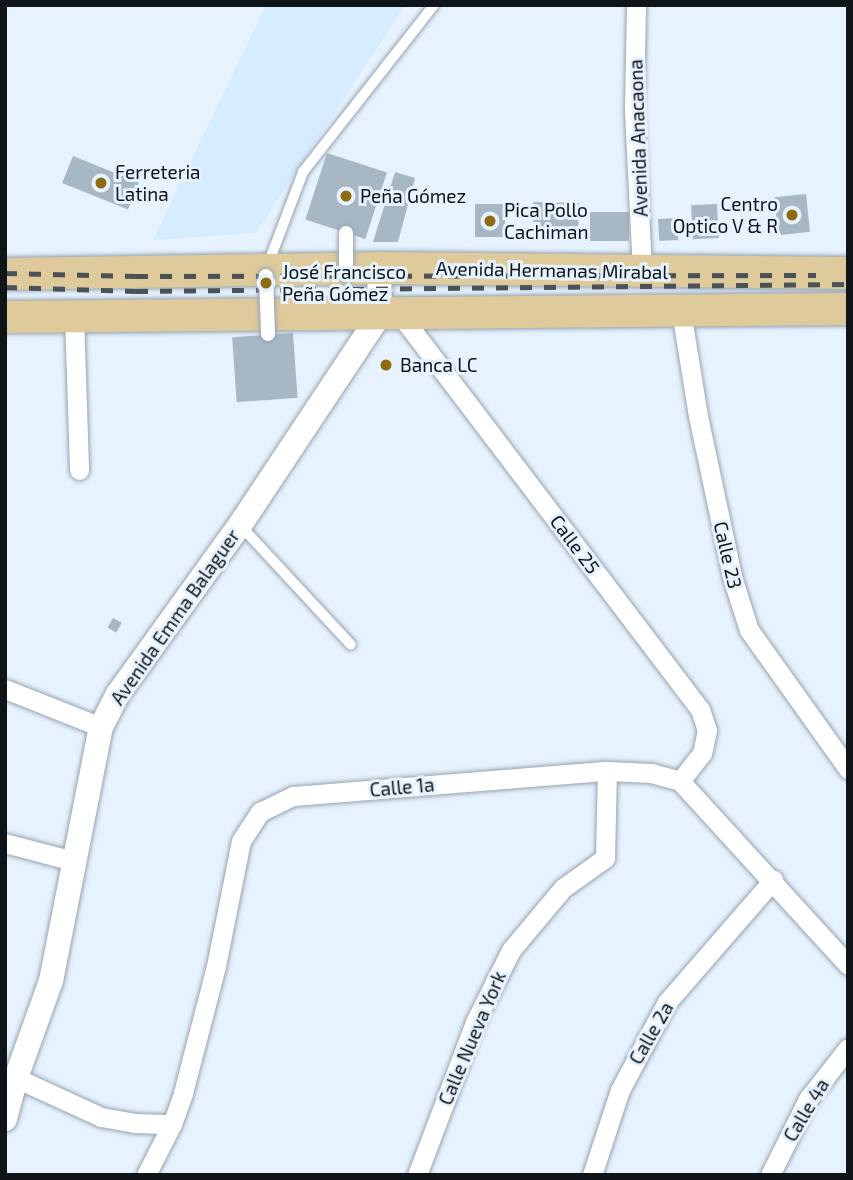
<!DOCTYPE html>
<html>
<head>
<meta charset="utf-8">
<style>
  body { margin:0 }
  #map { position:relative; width:853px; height:1180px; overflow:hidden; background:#e6f2fd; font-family:"Exo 2",sans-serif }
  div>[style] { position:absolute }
  .built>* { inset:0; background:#d5ebfe }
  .building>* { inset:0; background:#a8b7c4; transform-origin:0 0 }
  .roads { filter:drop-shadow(0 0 2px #96a4b1) drop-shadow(0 0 2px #96a4b1) }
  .service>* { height:10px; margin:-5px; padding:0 5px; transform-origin:5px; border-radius:5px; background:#fff }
  .minor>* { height:19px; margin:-9.5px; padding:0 9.5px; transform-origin:9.5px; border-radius:9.5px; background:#fff }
  .tertiary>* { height:24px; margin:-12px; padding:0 12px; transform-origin:12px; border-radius:12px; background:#fff }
  .primary>* { height:32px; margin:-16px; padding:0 16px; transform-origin:16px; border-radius:16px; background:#dfca9b }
  .rail>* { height:5px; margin-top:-2.5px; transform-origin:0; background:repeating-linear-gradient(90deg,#4a5258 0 12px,transparent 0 24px) }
  .bridges { filter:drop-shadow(0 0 2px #96a4b1) drop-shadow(0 0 2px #96a4b1) }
  .pedestrian-bridge>* { height:14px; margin:-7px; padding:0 7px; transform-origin:7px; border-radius:7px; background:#fff }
  .dots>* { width:19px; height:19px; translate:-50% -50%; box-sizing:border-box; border:4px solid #e6f2fd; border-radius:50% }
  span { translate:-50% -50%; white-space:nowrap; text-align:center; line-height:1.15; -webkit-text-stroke:6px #e6f2fd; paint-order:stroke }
  .street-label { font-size:19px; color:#0e1418 }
  .poi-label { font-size:19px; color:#0e1418 }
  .left { translate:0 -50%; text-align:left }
  .right { translate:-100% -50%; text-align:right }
  .frame { position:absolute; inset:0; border:7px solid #0e1418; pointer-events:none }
</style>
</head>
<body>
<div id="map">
  <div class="built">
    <div style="clip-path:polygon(266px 5px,405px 5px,256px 233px,153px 240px)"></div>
  </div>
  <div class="building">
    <div style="left:327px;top:153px;width:63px;height:70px;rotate:18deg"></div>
    <div style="left:73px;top:156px;width:71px;height:29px;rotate:22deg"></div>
    <div style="clip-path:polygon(395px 172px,415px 178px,398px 242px,373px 242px)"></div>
    <div style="left:806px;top:194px;width:38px;height:32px;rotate:84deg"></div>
    <div style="clip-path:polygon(533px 202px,579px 203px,578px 239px,555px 239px,552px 229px,545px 240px,533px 239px)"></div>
    <div style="left:475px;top:204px;width:30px;height:33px"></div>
    <div style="left:717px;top:204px;width:34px;height:26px;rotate:87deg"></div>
    <div style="left:590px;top:212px;width:39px;height:29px"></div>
    <div style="left:677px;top:218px;width:22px;height:19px;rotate:87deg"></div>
    <div style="left:293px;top:333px;width:65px;height:61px;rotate:86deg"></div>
    <div style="left:384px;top:357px;width:13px;height:9px;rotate:42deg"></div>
    <div style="left:113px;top:618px;width:10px;height:11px;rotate:29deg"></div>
  </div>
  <div class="roads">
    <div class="service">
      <div style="left:267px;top:267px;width:102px;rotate:-69.2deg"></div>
      <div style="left:303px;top:172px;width:212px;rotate:-51.9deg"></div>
      <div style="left:240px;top:525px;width:163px;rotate:47.2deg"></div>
    </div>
    <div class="minor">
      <div style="left:636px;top:5px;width:107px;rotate:91.1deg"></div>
      <div style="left:634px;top:112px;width:159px;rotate:87.1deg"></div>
      <div style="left:681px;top:311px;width:106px;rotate:80.8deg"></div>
      <div style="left:698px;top:416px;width:168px;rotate:78deg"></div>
      <div style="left:733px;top:580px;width:52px;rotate:72.3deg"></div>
      <div style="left:749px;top:630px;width:171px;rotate:54.5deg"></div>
      <div style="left:399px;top:313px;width:497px;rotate:52.8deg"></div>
      <div style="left:700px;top:709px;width:22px;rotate:72deg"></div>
      <div style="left:707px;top:730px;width:24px;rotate:102deg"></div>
      <div style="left:702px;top:753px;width:36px;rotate:128deg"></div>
      <div style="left:74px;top:316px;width:154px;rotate:88.1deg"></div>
      <div style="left:5px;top:689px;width:103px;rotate:21.6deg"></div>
      <div style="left:5px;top:843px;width:70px;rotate:14.8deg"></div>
      <div style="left:16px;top:1078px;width:94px;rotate:24.6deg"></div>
      <div style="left:101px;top:1117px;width:34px;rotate:10deg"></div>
      <div style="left:134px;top:1123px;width:38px;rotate:2deg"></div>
      <div style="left:146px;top:1175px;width:57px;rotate:-63deg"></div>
      <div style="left:172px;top:1124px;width:33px;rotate:-70deg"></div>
      <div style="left:183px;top:1093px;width:131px;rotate:-75.4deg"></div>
      <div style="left:216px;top:966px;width:127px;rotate:-78.7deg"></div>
      <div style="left:241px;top:841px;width:35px;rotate:-57deg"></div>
      <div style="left:260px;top:812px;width:37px;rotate:-26deg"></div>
      <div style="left:293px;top:796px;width:315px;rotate:-4.6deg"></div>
      <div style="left:607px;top:771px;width:44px;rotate:2.6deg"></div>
      <div style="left:651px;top:773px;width:30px;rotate:15deg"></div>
      <div style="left:680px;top:781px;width:249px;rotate:47.6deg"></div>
      <div style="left:417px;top:1175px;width:164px;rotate:-69.2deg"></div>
      <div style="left:475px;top:1022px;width:80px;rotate:-63.4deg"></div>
      <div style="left:511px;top:950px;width:81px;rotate:-50deg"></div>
      <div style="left:563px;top:888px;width:52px;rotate:-35.5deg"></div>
      <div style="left:605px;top:858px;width:87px;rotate:-88.7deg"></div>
      <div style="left:592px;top:1175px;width:89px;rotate:-71.8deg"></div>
      <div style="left:620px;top:1090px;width:100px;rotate:-61.9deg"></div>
      <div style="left:667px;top:1002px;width:162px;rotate:-49deg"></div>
      <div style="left:770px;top:1175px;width:85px;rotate:-63.4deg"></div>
      <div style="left:808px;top:1099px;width:65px;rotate:-51.9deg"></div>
    </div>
    <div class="tertiary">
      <div style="left:5px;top:1119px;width:42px;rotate:-75deg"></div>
      <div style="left:16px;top:1078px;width:103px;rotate:-70.2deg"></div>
      <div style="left:51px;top:981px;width:259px;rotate:-78.9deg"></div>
      <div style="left:101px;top:727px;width:37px;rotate:-63deg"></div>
      <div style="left:118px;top:694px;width:208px;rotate:-54.2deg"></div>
      <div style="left:240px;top:525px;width:253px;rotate:-56.4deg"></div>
      <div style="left:380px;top:314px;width:46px;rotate:-91.2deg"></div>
    </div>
    <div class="primary">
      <div style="left:5px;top:274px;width:374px;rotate:-0.9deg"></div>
      <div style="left:379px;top:268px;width:469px;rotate:0.6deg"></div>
      <div style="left:5px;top:317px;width:843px;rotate:-0.54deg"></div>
    </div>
  </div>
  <div class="rail">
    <div style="left:5px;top:273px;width:131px;rotate:1.3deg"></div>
    <div style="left:136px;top:276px;width:680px;rotate:-0.08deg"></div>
    <div style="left:5px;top:287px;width:131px;rotate:1.7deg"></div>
    <div style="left:136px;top:291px;width:712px;rotate:-0.56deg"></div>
  </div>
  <div class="bridges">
    <div class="pedestrian-bridge">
      <div style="left:346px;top:275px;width:42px;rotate:-90deg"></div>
      <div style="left:266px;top:276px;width:58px;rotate:88deg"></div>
    </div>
  </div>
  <div class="dots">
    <div style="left:101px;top:183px;background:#8d6b0e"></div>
    <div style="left:346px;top:196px;background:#8d6b0e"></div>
    <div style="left:792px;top:215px;background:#8d6b0e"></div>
    <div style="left:490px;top:221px;background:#8d6b0e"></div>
    <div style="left:266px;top:283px;background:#8d6b0e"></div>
    <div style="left:386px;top:365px;background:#8d6b0e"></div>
  </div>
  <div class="street-label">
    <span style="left:638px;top:138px;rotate:-92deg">Avenida Anacaona</span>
    <span style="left:552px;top:270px;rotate:1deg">Avenida Hermanas Mirabal</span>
    <span style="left:575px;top:544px;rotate:53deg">Calle 25</span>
    <span style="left:728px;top:555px;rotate:77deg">Calle 23</span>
    <span style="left:175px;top:617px;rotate:-55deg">Avenida Emma Balaguer</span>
    <span style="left:402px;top:787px;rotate:-5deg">Calle 1a</span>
    <span style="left:651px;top:1033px;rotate:-60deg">Calle 2a</span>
    <span style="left:472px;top:1038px;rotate:-67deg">Calle Nueva York</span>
    <span style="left:806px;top:1110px;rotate:-59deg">Calle 4a</span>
  </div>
  <div class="poi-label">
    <span class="left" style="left:115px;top:183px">Ferreteria<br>Latina</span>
    <span class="left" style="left:360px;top:196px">Peña Gómez</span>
    <span class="right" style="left:778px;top:215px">Centro<br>Optico V &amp; R</span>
    <span class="left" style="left:504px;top:221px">Pica Pollo<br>Cachiman</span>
    <span class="left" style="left:282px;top:283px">José Francisco<br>Peña Gómez</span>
    <span class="left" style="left:400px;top:365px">Banca LC</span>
  </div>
  <div class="frame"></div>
</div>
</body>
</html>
